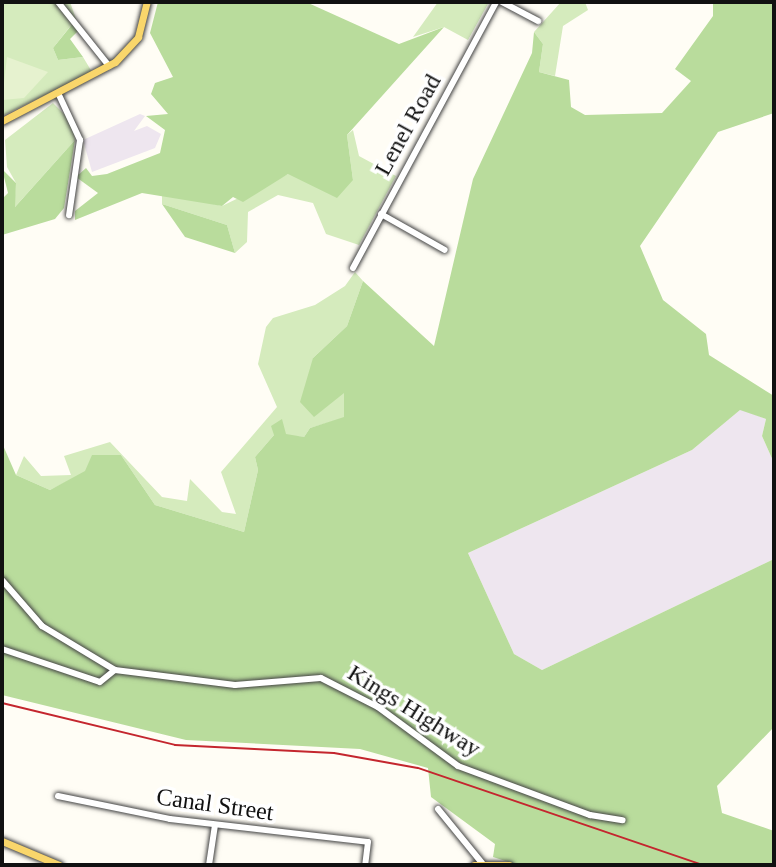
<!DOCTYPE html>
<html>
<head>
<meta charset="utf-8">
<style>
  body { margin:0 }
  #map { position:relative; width:776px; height:867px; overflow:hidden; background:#fffdf5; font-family:"Times New Roman",serif }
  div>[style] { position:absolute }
  .industrial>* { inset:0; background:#eee6ef }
  .green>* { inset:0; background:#d5ebbd }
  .forest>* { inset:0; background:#b9dc9c }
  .pitch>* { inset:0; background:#e6f2cf }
  .roads { filter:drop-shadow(0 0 2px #444) drop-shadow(0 0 2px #444) }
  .minor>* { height:6px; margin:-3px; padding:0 3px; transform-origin:3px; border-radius:3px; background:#fff }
  .major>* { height:7px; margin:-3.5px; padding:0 3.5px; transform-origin:3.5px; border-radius:3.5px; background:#f9d66b }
  .rail>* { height:2px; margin:-1px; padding:0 1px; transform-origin:1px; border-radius:1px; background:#c4262e }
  span { translate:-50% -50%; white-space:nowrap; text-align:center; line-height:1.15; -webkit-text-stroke:7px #fff; paint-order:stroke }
  .street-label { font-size:24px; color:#111 }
  .frame { position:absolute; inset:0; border:4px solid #111; pointer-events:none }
</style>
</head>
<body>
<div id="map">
  <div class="industrial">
    <div style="clip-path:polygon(140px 114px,145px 116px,134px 131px,147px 126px,161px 134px,155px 148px,92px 172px,83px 140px)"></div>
    <div style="clip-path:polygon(741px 409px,766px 419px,762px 436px,774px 463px,774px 559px,542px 670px,514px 654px,468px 553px,692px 450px)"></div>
  </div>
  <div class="green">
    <div style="clip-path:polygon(2px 2px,70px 2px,76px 19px,53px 48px,58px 60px,83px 57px,92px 72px,2px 116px)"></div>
    <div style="clip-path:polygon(438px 2px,489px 2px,468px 40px,444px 27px,413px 37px)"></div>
    <div style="clip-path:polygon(561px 2px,585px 2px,588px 10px,563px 26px,555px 76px,539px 72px,543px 44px,534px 32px)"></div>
    <div style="clip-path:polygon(53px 103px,72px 122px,75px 140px,14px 208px,16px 183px,7px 167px,5px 140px)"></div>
    <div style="clip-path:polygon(353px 130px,359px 156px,396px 176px,359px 245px,326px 234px,313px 203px,278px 195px,248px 212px,247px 242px,235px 253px,227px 225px,162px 204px,162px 192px,222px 206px,288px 174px,353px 180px,347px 135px)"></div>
    <div style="clip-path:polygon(355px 272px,363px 281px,347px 326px,313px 358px,344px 393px,344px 418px,310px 428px,304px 437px,274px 435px,255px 457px,258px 470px,244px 532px,155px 505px,121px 455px,50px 490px,16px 475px,24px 456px,41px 476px,71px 475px,64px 456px,110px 442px,162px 497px,187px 501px,190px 479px,222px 512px,236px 514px,221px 472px,277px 407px,258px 364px,266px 327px,273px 318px,315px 305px,345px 286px)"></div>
  </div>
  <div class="forest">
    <div style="clip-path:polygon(158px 2px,306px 2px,399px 44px,444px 27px,347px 135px,353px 180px,337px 198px,288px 174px,243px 202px,233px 197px,222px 206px,142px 193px,75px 220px,75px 211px,98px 193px,76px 177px,86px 168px,92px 176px,107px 174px,160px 153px,165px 130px,146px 116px,168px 114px,151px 94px,155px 83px,173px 77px,150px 33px)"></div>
    <div style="clip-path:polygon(713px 2px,774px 2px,774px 113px,718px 132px,640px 246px,663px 300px,706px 334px,709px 355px,774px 396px,774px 463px,762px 436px,766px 419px,740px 410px,692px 450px,468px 553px,514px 654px,542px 670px,774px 559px,774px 727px,717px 786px,722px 813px,774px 831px,774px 865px,518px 865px,493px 857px,495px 844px,431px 797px,428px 768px,360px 749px,186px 740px,2px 695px,2px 443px,16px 475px,50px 490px,85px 471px,92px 455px,121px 455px,155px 505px,244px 532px,258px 470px,255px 457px,274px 435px,271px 426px,282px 419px,286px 434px,304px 437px,310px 428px,344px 417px,344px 393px,314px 417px,300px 402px,313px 358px,347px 326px,363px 281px,434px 346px,473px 179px,532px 53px,534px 32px,543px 44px,539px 72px,569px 80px,571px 107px,585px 115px,662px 113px,691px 81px,675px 69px,713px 16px)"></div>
    <div style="clip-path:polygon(74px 22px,79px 30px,70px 39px,83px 57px,58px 60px,53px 48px)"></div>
    <div style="clip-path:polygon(75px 140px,64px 208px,55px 219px,2px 235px,2px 199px,8px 193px,2px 169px,16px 183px,15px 207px)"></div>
    <div style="clip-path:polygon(162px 204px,227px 225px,235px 253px,185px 237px)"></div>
  </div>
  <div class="pitch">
    <div style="clip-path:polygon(7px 57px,48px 72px,24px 98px,2px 100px)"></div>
  </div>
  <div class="roads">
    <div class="minor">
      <div style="left:58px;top:2px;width:82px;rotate:51.4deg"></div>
      <div style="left:502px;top:2px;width:41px;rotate:27.8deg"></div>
      <div style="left:59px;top:95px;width:50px;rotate:65deg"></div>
      <div style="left:80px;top:140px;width:76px;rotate:98.3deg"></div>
      <div style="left:381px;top:214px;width:73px;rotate:29.4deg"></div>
      <div style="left:353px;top:268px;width:302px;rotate:-61.7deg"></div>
      <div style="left:2px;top:580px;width:61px;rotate:49deg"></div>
      <div style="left:42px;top:626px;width:85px;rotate:31.1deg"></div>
      <div style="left:115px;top:670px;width:121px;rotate:7.1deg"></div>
      <div style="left:235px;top:685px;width:86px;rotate:-4.7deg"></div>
      <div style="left:321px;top:678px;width:64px;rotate:27deg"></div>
      <div style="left:378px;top:707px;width:99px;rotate:36.4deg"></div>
      <div style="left:458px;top:766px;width:141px;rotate:20.4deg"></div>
      <div style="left:590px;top:815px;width:33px;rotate:9deg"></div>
      <div style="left:2px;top:649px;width:103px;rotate:18.6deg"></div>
      <div style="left:100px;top:682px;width:19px;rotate:-39deg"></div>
      <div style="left:58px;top:796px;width:114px;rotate:11.6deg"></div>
      <div style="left:170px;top:819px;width:199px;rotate:6.6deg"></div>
      <div style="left:368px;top:842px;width:23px;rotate:97deg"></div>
      <div style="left:438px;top:809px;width:70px;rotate:50.8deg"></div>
      <div style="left:209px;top:865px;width:40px;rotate:-81.5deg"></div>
    </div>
    <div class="major">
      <div style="left:2px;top:121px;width:127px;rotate:-27.6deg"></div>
      <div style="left:115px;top:62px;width:34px;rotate:-47deg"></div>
      <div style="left:138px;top:37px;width:36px;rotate:-76deg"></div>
      <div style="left:2px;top:841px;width:62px;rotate:22.8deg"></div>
      <div style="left:474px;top:865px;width:35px"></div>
    </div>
  </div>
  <div class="rail">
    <div style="left:2px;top:703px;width:178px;rotate:13.6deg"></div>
    <div style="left:175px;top:745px;width:159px;rotate:2.9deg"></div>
    <div style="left:334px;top:753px;width:85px;rotate:10.1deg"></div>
    <div style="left:418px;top:768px;width:301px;rotate:18.8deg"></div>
  </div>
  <div class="street-label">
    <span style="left:408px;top:125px;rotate:-61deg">Lenel Road</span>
    <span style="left:414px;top:711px;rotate:32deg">Kings Highway</span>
    <span style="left:215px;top:805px;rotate:8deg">Canal Street</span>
  </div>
  <div class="frame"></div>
</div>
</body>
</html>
